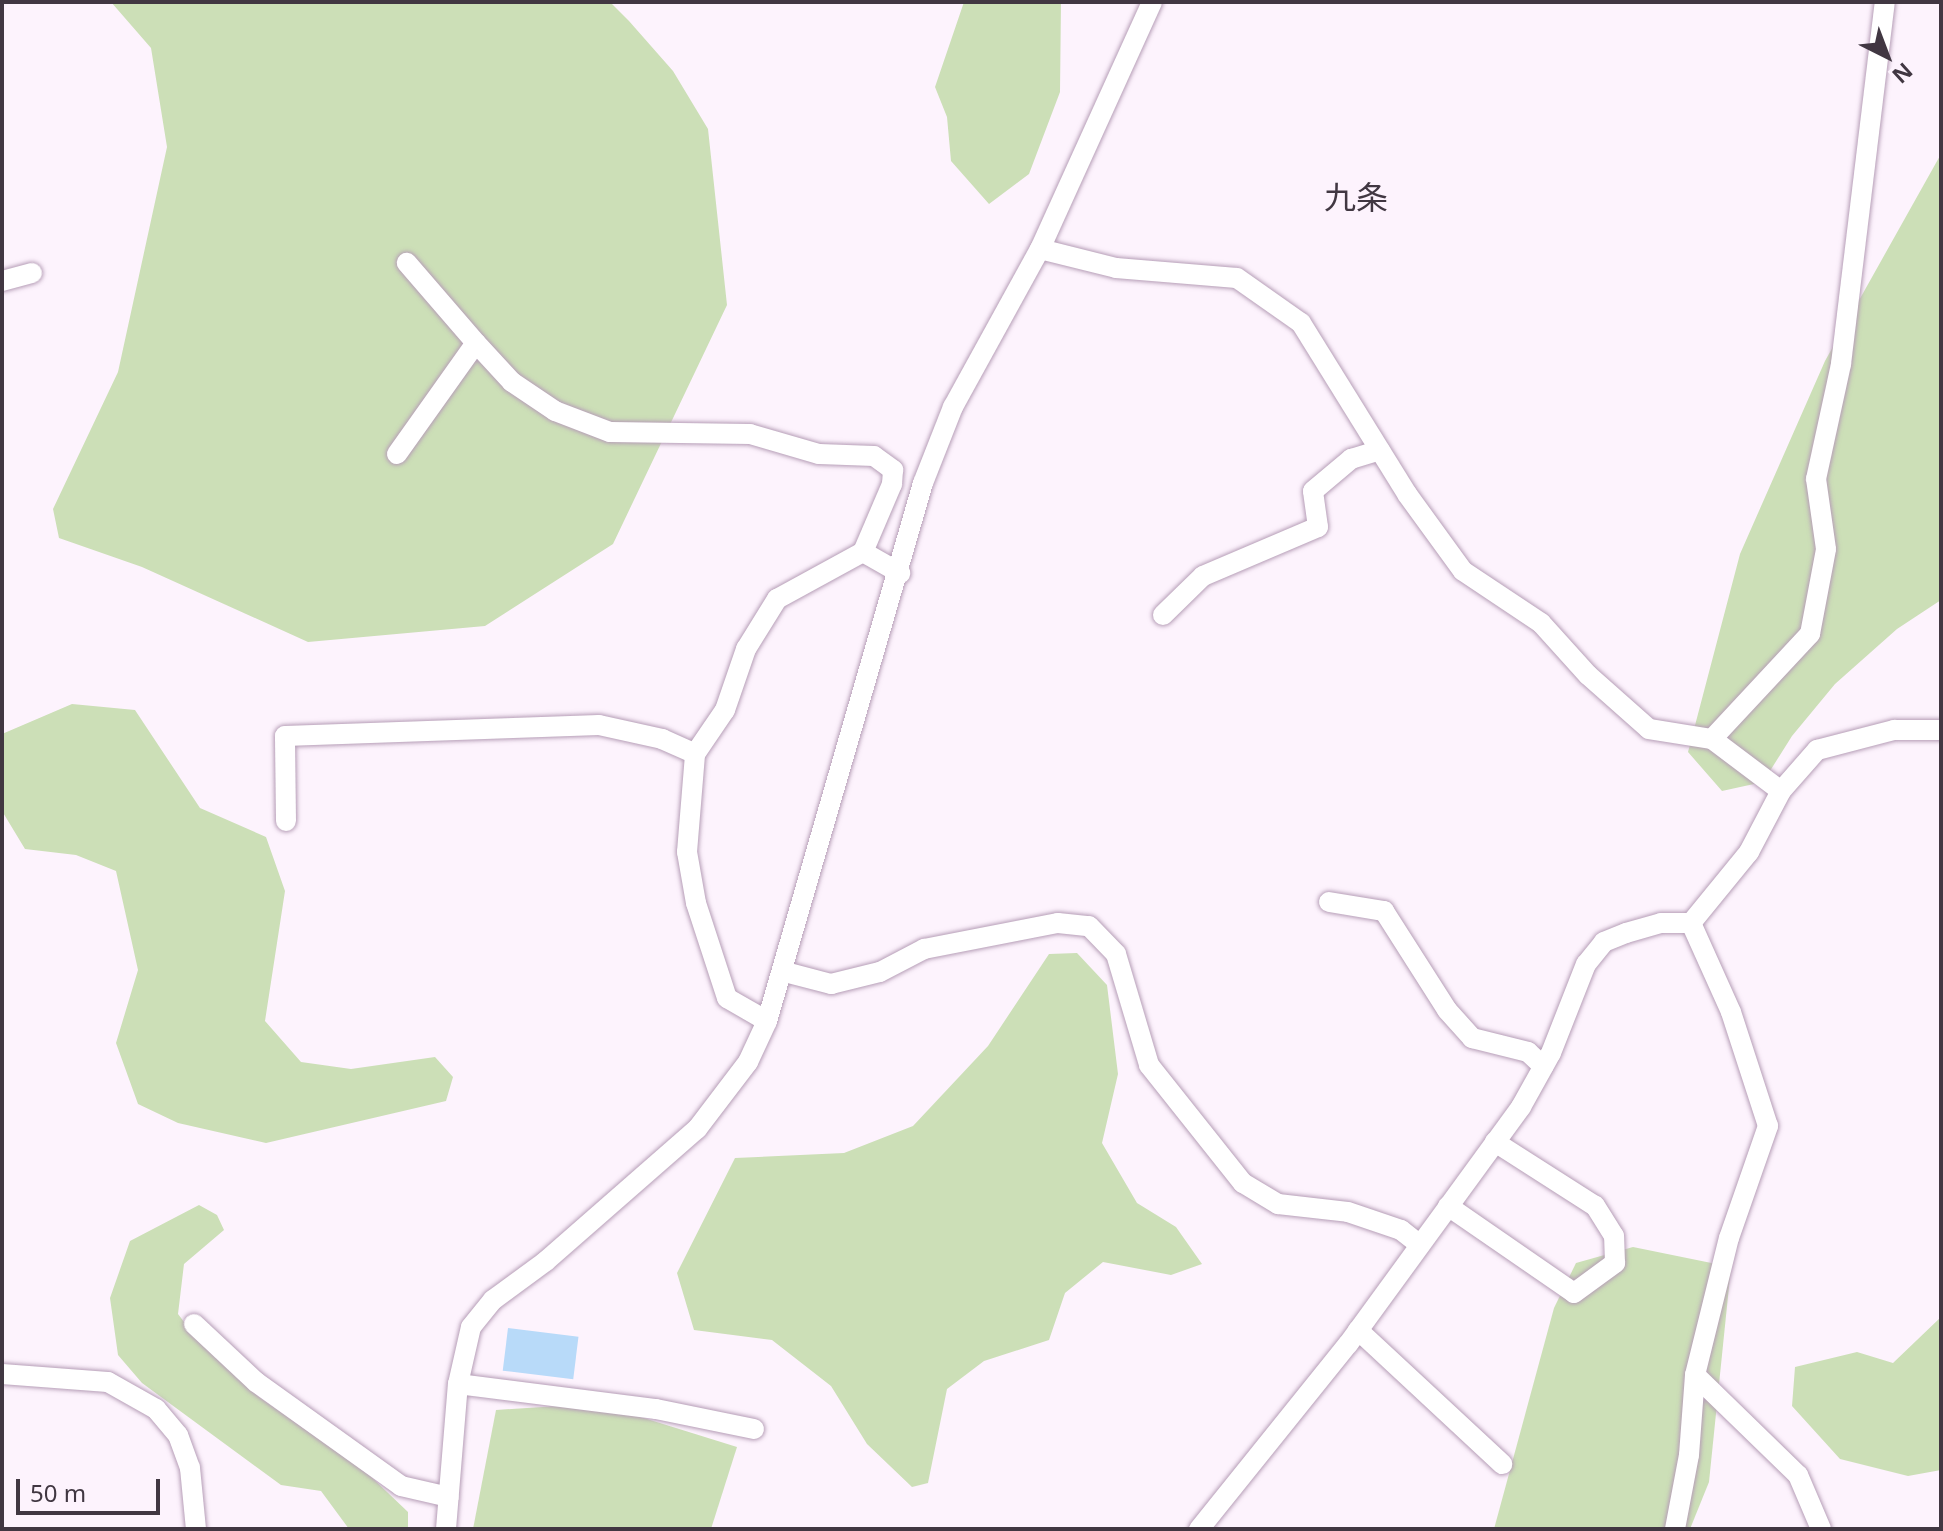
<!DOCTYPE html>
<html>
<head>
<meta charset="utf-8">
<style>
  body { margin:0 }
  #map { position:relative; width:1943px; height:1531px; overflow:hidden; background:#fdf3fd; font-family:"Noto Sans","Noto Sans JP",sans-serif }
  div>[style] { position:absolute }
  .green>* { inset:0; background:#ccdfb7 }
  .water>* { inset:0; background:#b8daf9; transform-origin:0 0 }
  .roads { filter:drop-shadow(0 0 2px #b69eb7) drop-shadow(0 0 2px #b69eb7) }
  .minor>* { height:20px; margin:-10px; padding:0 10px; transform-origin:10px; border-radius:10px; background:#fff }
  span { translate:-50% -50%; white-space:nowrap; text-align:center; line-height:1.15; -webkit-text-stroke:7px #fdf3fd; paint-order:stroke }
  .quarter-label { font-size:32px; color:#413742 }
  .frame { position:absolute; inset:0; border:4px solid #413742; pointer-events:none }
  .north { position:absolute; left:1847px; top:16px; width:80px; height:80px; -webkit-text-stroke:6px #fdf3fd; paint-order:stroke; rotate:138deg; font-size:22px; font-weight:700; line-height:32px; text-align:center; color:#413742 }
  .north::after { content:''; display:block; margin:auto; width:28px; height:36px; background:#413742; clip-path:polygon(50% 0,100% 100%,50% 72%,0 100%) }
  .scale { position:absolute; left:16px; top:1479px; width:144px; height:36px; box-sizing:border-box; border:4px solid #413742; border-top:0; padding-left:10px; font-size:24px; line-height:28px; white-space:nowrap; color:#413742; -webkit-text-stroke:6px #fdf3fd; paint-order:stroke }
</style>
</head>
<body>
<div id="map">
  <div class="green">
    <div style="clip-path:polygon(111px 2px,610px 2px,629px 21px,673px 71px,708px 129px,727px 305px,613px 544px,485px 626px,308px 642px,142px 567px,59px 538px,53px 509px,118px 372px,167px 147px,151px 48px)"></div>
    <div style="clip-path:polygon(964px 2px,1061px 2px,1060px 92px,1029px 174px,989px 204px,951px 161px,947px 117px,935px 87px)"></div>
    <div style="clip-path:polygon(1941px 154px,1941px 600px,1897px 629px,1835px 684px,1792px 736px,1763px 782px,1722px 791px,1688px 752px,1740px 554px,1825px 361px)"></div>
    <div style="clip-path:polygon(72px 704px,135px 710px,200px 808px,266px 837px,285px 891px,265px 1021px,301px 1062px,351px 1069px,435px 1057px,453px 1077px,446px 1101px,266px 1143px,178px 1123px,138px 1104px,116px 1043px,138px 970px,116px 871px,76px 855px,25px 849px,2px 811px,2px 734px)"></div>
    <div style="clip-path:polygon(1077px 953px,1107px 985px,1118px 1074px,1102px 1143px,1137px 1203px,1176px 1227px,1202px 1264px,1171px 1275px,1103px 1262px,1065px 1293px,1049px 1340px,984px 1361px,947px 1389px,928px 1483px,912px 1487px,867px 1444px,831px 1386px,772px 1340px,694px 1330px,677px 1273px,735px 1158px,844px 1153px,913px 1126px,988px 1046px,1049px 954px)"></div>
    <div style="clip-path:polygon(199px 1205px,217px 1215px,224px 1230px,184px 1264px,178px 1314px,197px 1339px,259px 1397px,365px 1471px,408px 1512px,408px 1529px,349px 1529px,321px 1491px,281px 1485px,142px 1383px,118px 1355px,110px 1298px,130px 1241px)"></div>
    <div style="clip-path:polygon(1633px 1247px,1731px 1267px,1709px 1482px,1690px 1529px,1494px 1529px,1554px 1308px,1576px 1263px)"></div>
    <div style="clip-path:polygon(1941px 1317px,1941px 1470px,1908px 1476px,1840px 1459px,1792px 1406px,1795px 1367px,1857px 1352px,1893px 1363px)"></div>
    <div style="clip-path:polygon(558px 1406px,631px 1414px,737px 1447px,711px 1529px,473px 1529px,496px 1410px)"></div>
  </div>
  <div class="water">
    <div style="left:508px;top:1328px;width:71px;height:43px;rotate:7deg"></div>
  </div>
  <div class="roads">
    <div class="minor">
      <div style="left:1040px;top:249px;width:78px;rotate:14deg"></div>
      <div style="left:1116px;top:268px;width:121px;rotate:4.7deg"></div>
      <div style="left:1237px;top:278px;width:78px;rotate:35.1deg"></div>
      <div style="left:1301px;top:323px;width:201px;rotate:58.2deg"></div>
      <div style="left:1407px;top:494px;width:95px;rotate:54deg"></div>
      <div style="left:1463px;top:571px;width:94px;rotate:33.7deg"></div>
      <div style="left:1541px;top:623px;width:70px;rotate:47.9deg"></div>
      <div style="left:1588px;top:675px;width:81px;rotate:41.5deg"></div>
      <div style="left:1649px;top:729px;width:64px;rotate:9deg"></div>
      <div style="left:1712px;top:739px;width:86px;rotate:37deg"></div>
      <div style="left:1781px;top:791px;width:69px;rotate:117.7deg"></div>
      <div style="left:1749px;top:852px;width:92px;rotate:129.2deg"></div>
      <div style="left:1691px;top:923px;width:30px;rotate:180deg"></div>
      <div style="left:1661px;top:923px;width:36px;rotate:164deg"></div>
      <div style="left:1626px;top:933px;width:24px;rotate:158deg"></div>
      <div style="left:1604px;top:942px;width:28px;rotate:129deg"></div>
      <div style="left:1586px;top:964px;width:96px;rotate:111.5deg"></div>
      <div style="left:1551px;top:1053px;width:62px;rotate:119.1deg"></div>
      <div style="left:1521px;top:1107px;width:293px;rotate:126.1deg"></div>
      <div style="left:1348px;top:1344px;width:238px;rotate:128.8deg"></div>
      <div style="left:2px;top:281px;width:31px;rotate:-15deg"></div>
      <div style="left:476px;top:343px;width:53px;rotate:47.3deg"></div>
      <div style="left:512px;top:382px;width:52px;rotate:34deg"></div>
      <div style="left:555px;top:411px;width:59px;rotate:20.9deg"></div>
      <div style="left:610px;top:432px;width:140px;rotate:0.8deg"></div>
      <div style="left:750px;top:434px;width:72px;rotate:16.2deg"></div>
      <div style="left:819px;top:454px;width:55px;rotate:2.1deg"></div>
      <div style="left:874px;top:456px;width:24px;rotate:36deg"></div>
      <div style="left:893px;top:470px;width:14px;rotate:94deg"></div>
      <div style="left:892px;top:484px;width:74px;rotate:113.1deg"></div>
      <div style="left:397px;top:454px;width:136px;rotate:-54.6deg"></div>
      <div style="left:476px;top:343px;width:106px;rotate:-130.8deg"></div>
      <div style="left:1163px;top:615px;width:56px;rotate:-44.3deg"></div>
      <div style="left:1203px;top:576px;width:125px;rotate:-23.1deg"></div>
      <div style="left:1318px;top:527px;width:36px;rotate:-98deg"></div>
      <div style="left:1313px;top:491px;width:50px;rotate:-40.1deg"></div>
      <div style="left:1351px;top:459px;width:30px;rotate:-17deg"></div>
      <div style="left:1712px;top:739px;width:144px;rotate:-47deg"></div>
      <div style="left:1810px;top:634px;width:86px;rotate:-79.3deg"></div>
      <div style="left:1826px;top:549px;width:71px;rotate:-98.1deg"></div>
      <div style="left:1816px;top:479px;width:118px;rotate:-77.7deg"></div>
      <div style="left:1841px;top:364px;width:365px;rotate:-83.1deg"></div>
      <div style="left:1781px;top:791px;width:55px;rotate:-48.7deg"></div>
      <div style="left:1817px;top:750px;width:80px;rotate:-14.6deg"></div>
      <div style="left:1894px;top:730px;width:47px"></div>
      <div style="left:286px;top:821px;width:85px;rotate:-90.7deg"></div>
      <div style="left:285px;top:736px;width:314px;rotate:-2deg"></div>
      <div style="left:599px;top:725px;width:65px;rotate:12.5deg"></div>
      <div style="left:662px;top:739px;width:36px;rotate:24deg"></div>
      <div style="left:1329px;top:902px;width:56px;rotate:9.3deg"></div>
      <div style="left:1384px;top:911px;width:117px;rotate:57.5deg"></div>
      <div style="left:1447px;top:1010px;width:38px;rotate:48deg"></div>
      <div style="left:1472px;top:1038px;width:58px;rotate:14deg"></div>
      <div style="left:1528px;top:1052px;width:21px;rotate:43deg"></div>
      <div style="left:785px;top:972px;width:48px;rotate:14.6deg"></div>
      <div style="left:831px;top:984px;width:50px;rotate:-13.8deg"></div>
      <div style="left:880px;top:972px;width:50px;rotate:-27.6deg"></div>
      <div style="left:924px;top:949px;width:136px;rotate:-11deg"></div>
      <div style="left:1058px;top:923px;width:31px;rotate:6deg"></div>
      <div style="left:1089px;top:926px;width:39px;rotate:46deg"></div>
      <div style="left:1116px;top:954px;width:116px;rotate:73.4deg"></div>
      <div style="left:1149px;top:1065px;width:151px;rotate:51.5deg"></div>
      <div style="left:1243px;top:1183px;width:41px;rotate:31deg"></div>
      <div style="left:1278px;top:1204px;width:70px;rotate:6.5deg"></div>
      <div style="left:1348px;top:1212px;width:56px;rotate:18.8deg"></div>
      <div style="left:1401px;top:1230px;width:24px;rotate:38deg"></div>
      <div style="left:767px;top:1021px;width:46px;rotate:-150.1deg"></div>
      <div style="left:727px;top:998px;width:100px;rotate:-108.1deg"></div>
      <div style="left:696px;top:903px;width:52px;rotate:-100deg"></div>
      <div style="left:687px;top:852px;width:98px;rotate:-85.3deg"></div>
      <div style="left:695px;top:754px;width:53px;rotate:-55.7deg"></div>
      <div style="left:725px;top:710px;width:65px;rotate:-71deg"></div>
      <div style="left:746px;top:649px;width:59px;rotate:-58.2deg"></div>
      <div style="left:777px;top:599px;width:98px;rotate:-28.7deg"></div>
      <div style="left:863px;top:552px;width:43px;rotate:29.6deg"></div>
      <div style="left:1448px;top:1206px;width:153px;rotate:34.6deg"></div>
      <div style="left:1574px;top:1293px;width:51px;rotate:-36.2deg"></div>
      <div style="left:1615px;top:1263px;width:27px;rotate:-92deg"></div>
      <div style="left:1614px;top:1236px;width:36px;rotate:-122deg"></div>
      <div style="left:1595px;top:1206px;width:119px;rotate:-147.4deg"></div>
      <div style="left:194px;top:1324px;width:85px;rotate:43.1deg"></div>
      <div style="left:256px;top:1382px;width:178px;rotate:35.6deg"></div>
      <div style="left:401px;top:1486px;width:49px;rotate:12.9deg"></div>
      <div style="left:1358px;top:1330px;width:197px;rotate:42.9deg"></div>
      <div style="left:2px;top:1374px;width:106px;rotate:4.3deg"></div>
      <div style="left:108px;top:1382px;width:55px;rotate:29.4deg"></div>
      <div style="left:156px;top:1409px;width:34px;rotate:50deg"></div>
      <div style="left:178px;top:1435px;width:35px;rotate:70deg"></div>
      <div style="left:190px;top:1468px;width:61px;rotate:84.4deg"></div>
      <div style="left:1695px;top:1375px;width:144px;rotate:44.2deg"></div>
      <div style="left:1798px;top:1475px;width:59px;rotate:66.9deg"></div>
      <div style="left:458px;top:1384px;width:200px;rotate:7.2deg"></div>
      <div style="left:656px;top:1409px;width:100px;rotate:11.5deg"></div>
      <div style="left:446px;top:1529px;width:145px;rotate:-85.3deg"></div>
      <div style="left:458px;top:1384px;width:58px;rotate:-77.2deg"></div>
      <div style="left:471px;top:1327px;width:35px;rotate:-51deg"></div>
      <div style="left:493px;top:1300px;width:66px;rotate:-36.3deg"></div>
      <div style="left:546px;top:1261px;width:201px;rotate:-41.2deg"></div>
      <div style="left:697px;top:1129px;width:84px;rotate:-52.7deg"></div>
      <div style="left:748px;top:1062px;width:45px;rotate:-65.1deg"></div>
      <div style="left:767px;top:1021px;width:560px;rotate:-73.83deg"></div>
      <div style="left:923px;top:483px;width:82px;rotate:-68.5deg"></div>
      <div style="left:953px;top:407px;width:180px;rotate:-61.2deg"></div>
      <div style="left:1040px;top:249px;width:271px;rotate:-65.6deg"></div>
      <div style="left:1675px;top:1529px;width:75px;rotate:-79.3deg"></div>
      <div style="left:1689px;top:1455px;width:80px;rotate:-85.7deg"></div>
      <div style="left:1695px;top:1375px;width:141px;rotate:-76.1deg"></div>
      <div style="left:1729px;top:1238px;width:119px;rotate:-70.8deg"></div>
      <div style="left:1768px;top:1126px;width:120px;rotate:-108deg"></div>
      <div style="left:1731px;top:1012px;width:98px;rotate:-114.2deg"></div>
    </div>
  </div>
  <div class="quarter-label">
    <span style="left:1356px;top:197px">九条</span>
  </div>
  <div class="frame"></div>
  <div class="north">N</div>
  <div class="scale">50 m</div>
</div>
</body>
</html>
